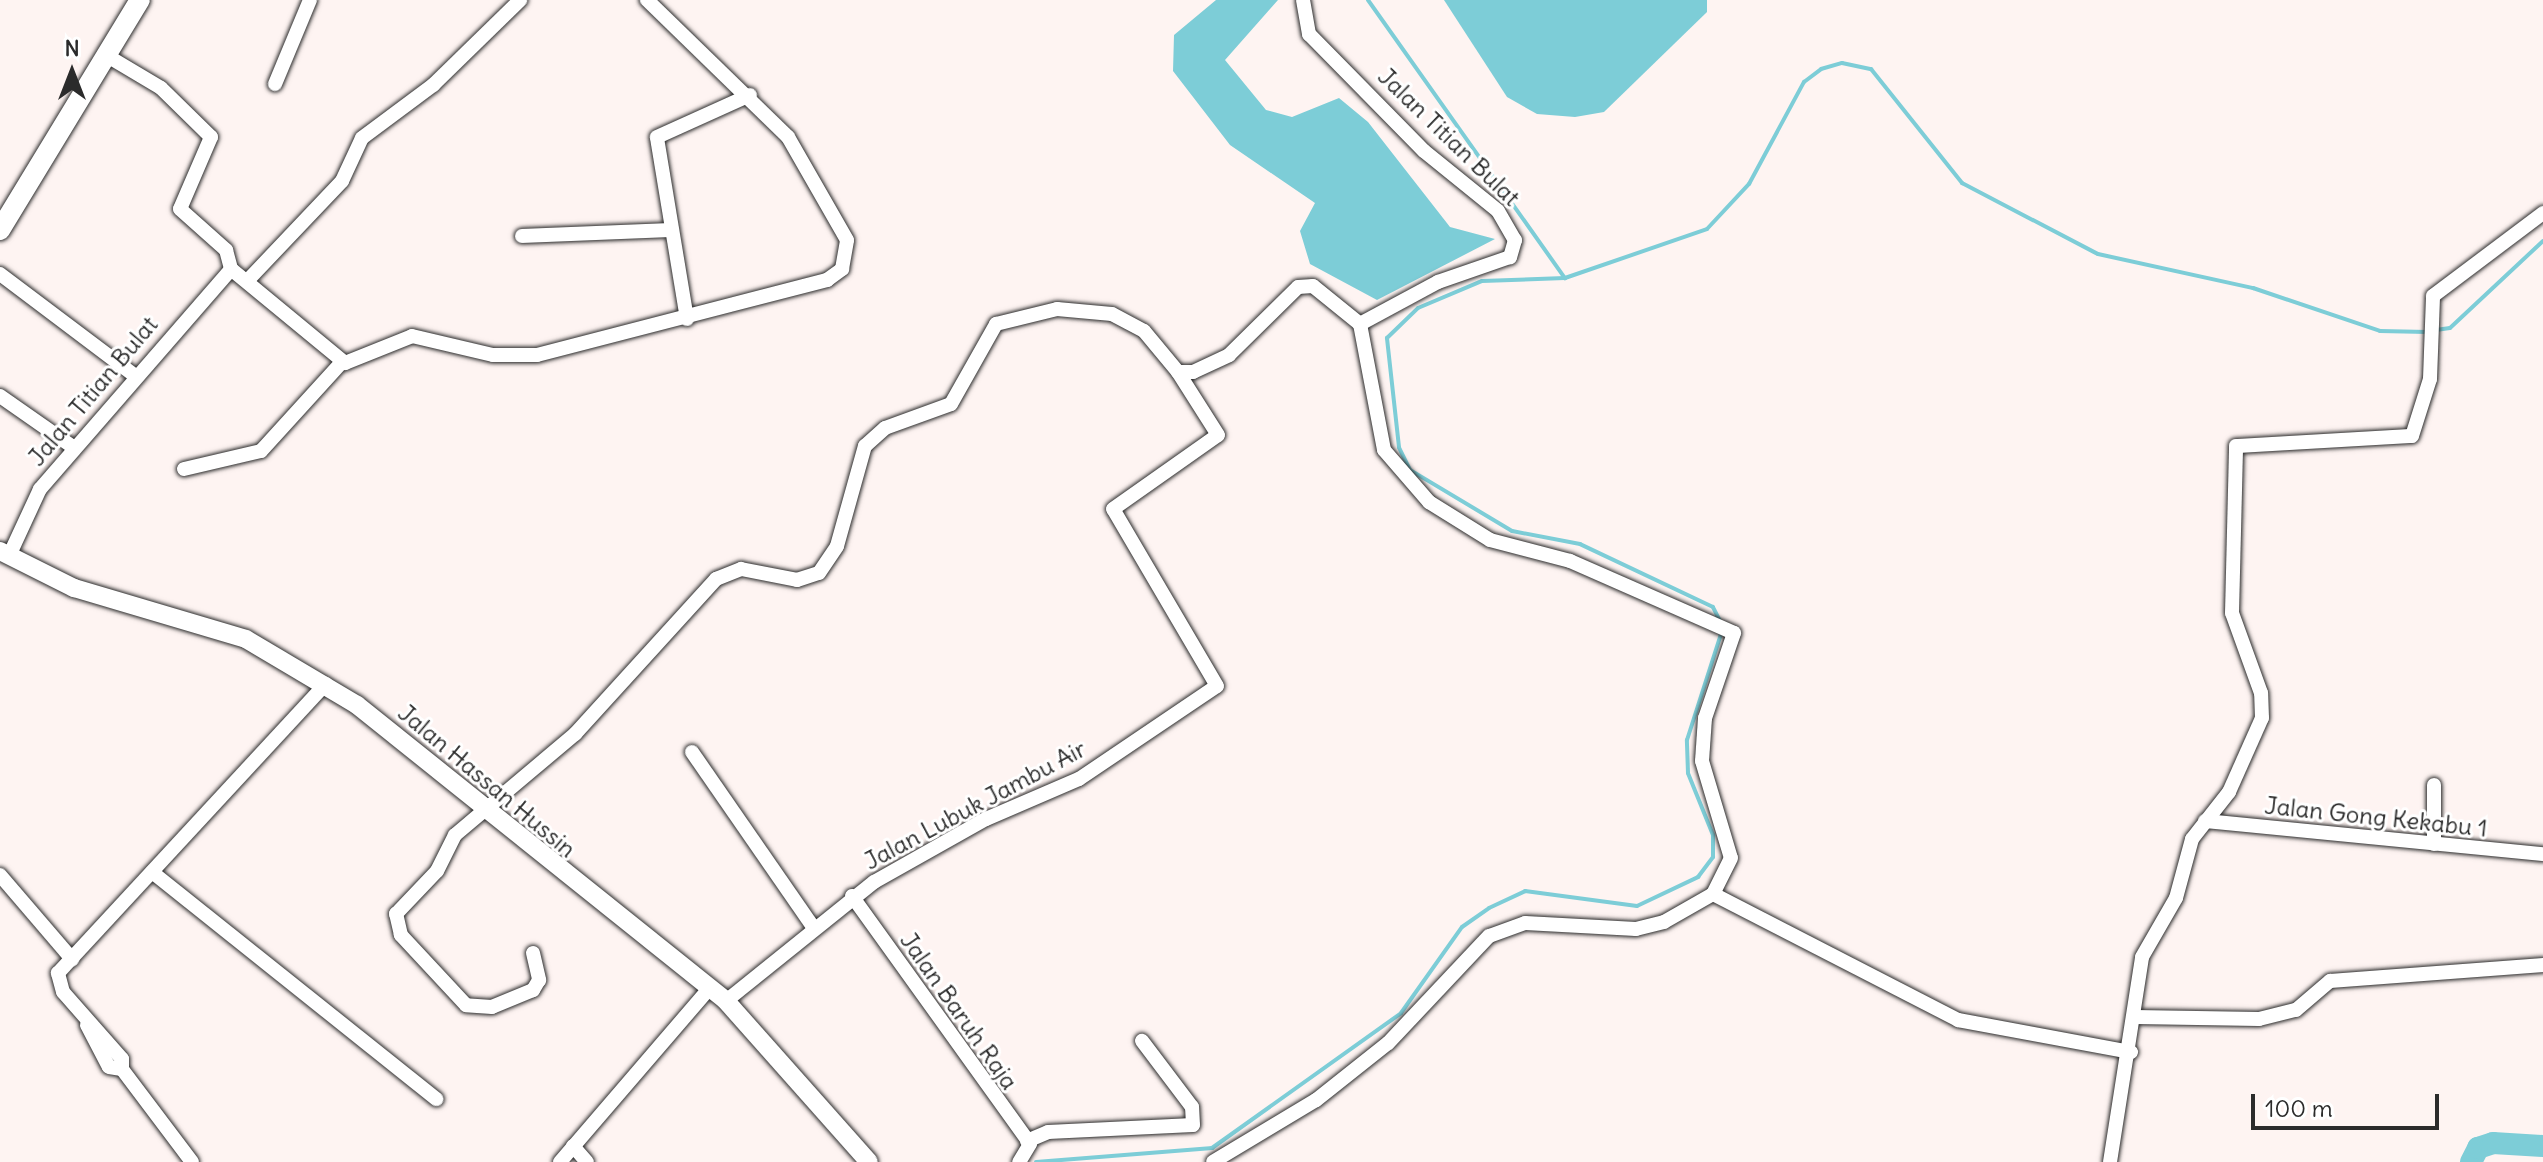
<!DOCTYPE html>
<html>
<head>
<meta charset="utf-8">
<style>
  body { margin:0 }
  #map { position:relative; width:2543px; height:1162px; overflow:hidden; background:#fef4f2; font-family:Delius,sans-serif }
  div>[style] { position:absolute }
  .water>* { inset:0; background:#7dcdd7 }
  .stream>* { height:4px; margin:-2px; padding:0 2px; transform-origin:2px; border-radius:2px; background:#7dcdd7 }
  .river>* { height:22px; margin:-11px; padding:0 11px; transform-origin:11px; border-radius:11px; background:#7dcdd7 }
  .roads { filter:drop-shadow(0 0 2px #2b2b2b) drop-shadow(0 0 2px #2b2b2b) }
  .minor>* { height:14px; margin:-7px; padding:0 7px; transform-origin:7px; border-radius:7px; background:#fff }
  .tertiary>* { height:18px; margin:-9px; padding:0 9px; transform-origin:9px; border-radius:9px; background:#fff }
  .secondary>* { height:20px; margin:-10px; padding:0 10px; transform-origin:10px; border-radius:10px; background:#fff }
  span { translate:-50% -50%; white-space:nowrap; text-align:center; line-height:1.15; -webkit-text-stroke:6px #fff; paint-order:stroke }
  .street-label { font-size:24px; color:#2b2b2b }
  .north { position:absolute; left:32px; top:32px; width:80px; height:80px; -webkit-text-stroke:6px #fff; paint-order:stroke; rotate:0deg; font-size:22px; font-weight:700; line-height:32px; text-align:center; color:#2b2b2b }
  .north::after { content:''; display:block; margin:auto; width:28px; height:36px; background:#2b2b2b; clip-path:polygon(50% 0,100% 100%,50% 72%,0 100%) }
  .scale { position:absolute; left:2251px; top:1094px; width:188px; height:36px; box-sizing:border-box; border:4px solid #2b2b2b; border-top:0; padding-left:10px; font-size:24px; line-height:28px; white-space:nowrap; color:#2b2b2b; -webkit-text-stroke:6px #fff; paint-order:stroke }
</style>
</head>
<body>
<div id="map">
  <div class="water">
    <div style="clip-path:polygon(1216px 0,1278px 0,1225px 60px,1266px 110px,1292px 117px,1339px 98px,1368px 122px,1450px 227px,1495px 239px,1377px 300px,1310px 264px,1300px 231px,1315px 203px,1230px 145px,1173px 71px,1174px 35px)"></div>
    <div style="clip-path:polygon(1444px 0,1707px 0,1707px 12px,1604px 112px,1575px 117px,1537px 114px,1507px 97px)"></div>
  </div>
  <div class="stream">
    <div style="left:1368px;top:0;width:341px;rotate:54.7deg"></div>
    <div style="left:2436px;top:330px;width:14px;rotate:-8deg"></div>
    <div style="left:2450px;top:328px;width:127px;rotate:-43.1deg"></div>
    <div style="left:1721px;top:623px;width:18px;rotate:-117deg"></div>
    <div style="left:1713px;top:607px;width:147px;rotate:-154.7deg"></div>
    <div style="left:1580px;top:544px;width:69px;rotate:-169.2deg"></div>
    <div style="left:1512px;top:531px;width:119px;rotate:-149.1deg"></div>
    <div style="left:1410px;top:470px;width:25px;rotate:-116deg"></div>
    <div style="left:1399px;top:447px;width:110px;rotate:-96.3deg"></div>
    <div style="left:1387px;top:338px;width:43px;rotate:-44.1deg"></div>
    <div style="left:1418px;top:308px;width:69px;rotate:-22.9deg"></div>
    <div style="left:1482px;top:281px;width:83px;rotate:-2.1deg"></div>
    <div style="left:1565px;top:278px;width:150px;rotate:-19deg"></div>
    <div style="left:1707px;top:229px;width:62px;rotate:-47deg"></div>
    <div style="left:1749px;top:184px;width:116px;rotate:-61.7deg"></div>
    <div style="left:1804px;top:82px;width:21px;rotate:-37deg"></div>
    <div style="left:1821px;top:69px;width:22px;rotate:-16deg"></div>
    <div style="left:1842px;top:63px;width:30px;rotate:12deg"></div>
    <div style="left:1871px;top:69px;width:146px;rotate:51.4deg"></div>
    <div style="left:1962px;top:183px;width:153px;rotate:27.6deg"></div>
    <div style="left:2098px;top:254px;width:159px;rotate:12.4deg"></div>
    <div style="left:2253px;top:288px;width:134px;rotate:18.7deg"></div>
    <div style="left:2380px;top:331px;width:47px;rotate:1.2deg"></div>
    <div style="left:1036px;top:1162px;width:177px;rotate:-4.5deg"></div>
    <div style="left:1212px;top:1148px;width:232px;rotate:-35.5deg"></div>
    <div style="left:1401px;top:1013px;width:105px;rotate:-54.7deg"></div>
    <div style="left:1462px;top:927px;width:33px;rotate:-35deg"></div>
    <div style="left:1489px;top:908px;width:40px;rotate:-25deg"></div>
    <div style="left:1525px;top:891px;width:113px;rotate:7.6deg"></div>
    <div style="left:1637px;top:906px;width:68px;rotate:-25.4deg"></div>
    <div style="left:1698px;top:877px;width:25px;rotate:-53deg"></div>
    <div style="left:1713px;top:857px;width:22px;rotate:-90deg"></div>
    <div style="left:1713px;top:835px;width:67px;rotate:-112deg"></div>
    <div style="left:1688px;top:773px;width:33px;rotate:-92deg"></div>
    <div style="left:1687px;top:740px;width:114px;rotate:-72.2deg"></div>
  </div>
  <div class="river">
    <div style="left:2471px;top:1162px;width:16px;rotate:-63deg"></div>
    <div style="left:2478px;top:1148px;width:16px;rotate:-18deg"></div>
    <div style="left:2493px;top:1143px;width:50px;rotate:3.4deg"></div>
  </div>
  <div class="roads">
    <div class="minor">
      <div style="left:1303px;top:0;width:35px;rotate:80deg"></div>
      <div style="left:1309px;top:34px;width:164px;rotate:45.5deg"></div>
      <div style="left:1424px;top:151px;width:95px;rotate:39deg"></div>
      <div style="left:1498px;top:211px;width:34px;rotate:60deg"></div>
      <div style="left:1515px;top:240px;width:18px;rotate:106deg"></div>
      <div style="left:1510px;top:257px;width:76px;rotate:160.9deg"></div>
      <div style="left:1438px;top:282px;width:89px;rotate:151.7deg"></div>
      <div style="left:104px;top:54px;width:66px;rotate:30.8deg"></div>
      <div style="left:161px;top:88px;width:70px;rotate:44.4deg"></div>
      <div style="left:211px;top:137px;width:78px;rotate:113.3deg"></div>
      <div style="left:180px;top:209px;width:62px;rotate:41.7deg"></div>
      <div style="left:226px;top:250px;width:20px;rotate:75deg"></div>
      <div style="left:275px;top:84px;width:91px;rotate:-67.4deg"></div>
      <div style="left:522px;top:236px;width:148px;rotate:-2.3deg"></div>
      <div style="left:231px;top:269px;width:148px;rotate:39.5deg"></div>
      <div style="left:345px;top:363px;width:72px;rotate:-21.9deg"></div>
      <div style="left:412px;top:336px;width:83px;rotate:13.2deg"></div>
      <div style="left:493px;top:355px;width:44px"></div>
      <div style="left:537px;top:355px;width:300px;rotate:-14.5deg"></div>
      <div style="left:827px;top:280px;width:19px;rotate:-36deg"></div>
      <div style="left:842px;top:269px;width:29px;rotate:-80deg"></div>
      <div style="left:847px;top:240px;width:119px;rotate:-119.8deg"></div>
      <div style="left:788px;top:137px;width:197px;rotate:-135.8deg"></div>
      <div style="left:0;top:274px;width:168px;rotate:37deg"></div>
      <div style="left:249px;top:279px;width:135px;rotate:-46.5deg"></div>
      <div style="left:342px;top:181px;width:47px;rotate:-65.1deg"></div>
      <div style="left:362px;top:138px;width:89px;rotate:-36.7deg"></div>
      <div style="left:433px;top:85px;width:122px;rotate:-44.3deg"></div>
      <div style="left:687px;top:319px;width:184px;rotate:-99.4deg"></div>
      <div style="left:657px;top:137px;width:102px;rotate:-24.3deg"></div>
      <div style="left:0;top:396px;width:89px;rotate:34.9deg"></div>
      <div style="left:184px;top:469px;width:79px;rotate:-13.2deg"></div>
      <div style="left:261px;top:451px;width:119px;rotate:-47.7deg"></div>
      <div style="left:9px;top:556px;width:74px;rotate:-65.2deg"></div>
      <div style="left:40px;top:489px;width:291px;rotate:-49deg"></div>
      <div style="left:692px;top:752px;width:214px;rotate:55.3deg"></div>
      <div style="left:2205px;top:821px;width:340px;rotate:5.6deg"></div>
      <div style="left:2434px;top:844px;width:59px;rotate:-90deg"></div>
      <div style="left:152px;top:872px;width:364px;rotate:38.6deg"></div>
      <div style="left:0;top:875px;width:111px;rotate:49.4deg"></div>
      <div style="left:1713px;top:894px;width:276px;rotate:27.2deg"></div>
      <div style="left:1958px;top:1020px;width:176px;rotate:10.5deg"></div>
      <div style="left:852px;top:896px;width:305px;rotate:54.3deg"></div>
      <div style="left:1030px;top:1144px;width:21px;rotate:121deg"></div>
      <div style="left:533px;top:953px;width:28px;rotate:77deg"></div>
      <div style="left:539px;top:980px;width:12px;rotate:121deg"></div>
      <div style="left:533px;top:990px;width:44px;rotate:157.5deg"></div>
      <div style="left:492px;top:1007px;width:26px;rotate:-176deg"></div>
      <div style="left:466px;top:1005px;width:96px;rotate:-132.9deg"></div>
      <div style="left:401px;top:935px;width:22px;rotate:-103deg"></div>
      <div style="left:396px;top:914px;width:59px;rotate:-46.4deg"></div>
      <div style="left:437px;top:871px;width:40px;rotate:-63.4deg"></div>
      <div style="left:455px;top:835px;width:157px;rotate:-40.1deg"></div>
      <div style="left:575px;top:734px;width:210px;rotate:-47.7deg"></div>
      <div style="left:716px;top:579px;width:27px;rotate:-22deg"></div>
      <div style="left:741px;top:569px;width:57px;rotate:11.1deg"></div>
      <div style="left:797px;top:580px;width:23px;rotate:-18deg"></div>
      <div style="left:819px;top:573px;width:32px;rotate:-56deg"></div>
      <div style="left:837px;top:546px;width:104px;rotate:-74.4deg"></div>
      <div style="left:865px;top:446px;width:27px;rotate:-42deg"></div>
      <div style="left:885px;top:428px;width:70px;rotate:-20deg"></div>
      <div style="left:951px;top:404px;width:92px;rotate:-60.6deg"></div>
      <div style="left:996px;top:324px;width:63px;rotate:-13.8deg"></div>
      <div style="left:1057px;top:309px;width:55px;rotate:5.2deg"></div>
      <div style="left:1112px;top:314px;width:36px;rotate:28deg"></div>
      <div style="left:1144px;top:331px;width:53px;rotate:50.3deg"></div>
      <div style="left:1178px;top:372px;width:15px"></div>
      <div style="left:1193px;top:372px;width:40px;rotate:-25deg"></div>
      <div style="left:1229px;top:355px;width:97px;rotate:-44.6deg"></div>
      <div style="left:1298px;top:287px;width:15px;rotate:-4deg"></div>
      <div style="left:1313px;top:286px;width:60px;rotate:39deg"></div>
      <div style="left:1360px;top:324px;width:128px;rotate:79.2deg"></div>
      <div style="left:1384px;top:450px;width:69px;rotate:49.1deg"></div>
      <div style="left:1429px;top:502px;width:72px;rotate:31.9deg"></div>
      <div style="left:1490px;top:540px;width:83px;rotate:14.7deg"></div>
      <div style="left:1570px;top:561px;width:179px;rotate:23.7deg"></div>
      <div style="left:1734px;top:633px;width:90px;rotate:108.8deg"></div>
      <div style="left:1705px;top:718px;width:43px;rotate:94deg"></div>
      <div style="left:1702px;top:761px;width:101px;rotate:73.4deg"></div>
      <div style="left:1731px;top:858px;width:40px;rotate:116.6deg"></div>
      <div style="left:1713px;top:894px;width:56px;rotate:150.3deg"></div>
      <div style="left:1664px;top:922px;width:29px;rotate:166deg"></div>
      <div style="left:1636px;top:929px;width:111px;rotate:-176.9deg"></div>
      <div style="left:1525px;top:923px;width:38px;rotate:160deg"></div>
      <div style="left:1489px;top:936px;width:147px;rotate:133.3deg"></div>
      <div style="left:1388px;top:1043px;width:92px;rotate:141.6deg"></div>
      <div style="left:1316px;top:1100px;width:120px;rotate:149deg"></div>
      <div style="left:726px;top:1001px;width:190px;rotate:-38.8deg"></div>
      <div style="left:874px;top:882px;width:129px;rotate:-29.4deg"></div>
      <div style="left:986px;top:819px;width:101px;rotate:-23.3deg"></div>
      <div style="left:1079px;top:779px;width:166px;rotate:-34deg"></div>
      <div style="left:1217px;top:686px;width:205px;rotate:-120.4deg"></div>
      <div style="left:1113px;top:509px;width:128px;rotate:-35.2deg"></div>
      <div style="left:1218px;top:435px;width:75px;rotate:-122.4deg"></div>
      <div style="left:2135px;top:1017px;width:124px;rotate:0.9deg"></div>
      <div style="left:2259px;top:1019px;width:38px;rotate:-14deg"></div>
      <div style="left:2296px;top:1010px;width:45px;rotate:-40.5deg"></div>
      <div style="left:2330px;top:981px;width:214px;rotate:-4.3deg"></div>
      <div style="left:87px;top:1025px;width:47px;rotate:62.4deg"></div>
      <div style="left:109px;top:1067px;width:13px;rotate:9deg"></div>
      <div style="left:1027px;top:1141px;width:23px;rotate:-23deg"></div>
      <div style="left:1048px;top:1132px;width:145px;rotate:-2.8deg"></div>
      <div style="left:1193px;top:1125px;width:18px;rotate:-93deg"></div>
      <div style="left:1192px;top:1107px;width:83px;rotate:-127.1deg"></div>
      <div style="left:573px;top:1146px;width:21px;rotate:49deg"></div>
      <div style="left:192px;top:1162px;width:116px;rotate:-127deg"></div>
      <div style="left:122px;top:1069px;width:10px;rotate:-90deg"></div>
      <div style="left:122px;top:1059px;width:89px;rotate:-131.4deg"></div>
      <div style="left:63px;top:992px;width:20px;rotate:-105deg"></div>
      <div style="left:58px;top:973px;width:394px;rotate:-47.2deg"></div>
      <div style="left:560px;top:1162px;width:228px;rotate:-49.3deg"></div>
      <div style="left:2110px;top:1162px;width:207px;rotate:-81.1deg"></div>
      <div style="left:2142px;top:957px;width:68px;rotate:-60deg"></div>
      <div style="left:2176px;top:898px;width:61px;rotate:-74.8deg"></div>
      <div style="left:2192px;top:839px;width:60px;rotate:-51.8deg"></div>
      <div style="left:2229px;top:792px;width:81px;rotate:-66deg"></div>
      <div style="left:2262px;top:718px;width:25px;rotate:-92deg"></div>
      <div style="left:2261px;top:693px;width:85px;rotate:-109.9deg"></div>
      <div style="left:2232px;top:613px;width:167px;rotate:-88.6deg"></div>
      <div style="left:2236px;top:446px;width:176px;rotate:-3.3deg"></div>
      <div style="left:2412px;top:436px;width:60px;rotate:-72.5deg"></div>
      <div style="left:2430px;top:379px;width:83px;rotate:-87.9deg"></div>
      <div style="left:2433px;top:296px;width:138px;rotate:-37deg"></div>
    </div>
    <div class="tertiary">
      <div style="left:0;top:551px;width:83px;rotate:26.6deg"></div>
      <div style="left:74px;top:588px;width:179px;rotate:16.5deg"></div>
      <div style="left:246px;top:639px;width:129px;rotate:30.7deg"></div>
      <div style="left:357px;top:705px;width:473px;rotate:38.7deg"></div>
      <div style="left:726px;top:1001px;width:215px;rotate:48.4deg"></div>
    </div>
    <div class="secondary">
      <div style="left:0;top:230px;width:269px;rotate:-58.7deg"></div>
    </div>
  </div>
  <div class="street-label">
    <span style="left:1449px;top:137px;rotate:44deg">Jalan Titian Bulat</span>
    <span style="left:93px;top:391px;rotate:-50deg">Jalan Titian Bulat</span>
    <span style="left:487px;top:781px;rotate:40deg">Jalan Hassan Hussin</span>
    <span style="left:975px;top:805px;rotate:-28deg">Jalan Lubuk Jambu Air</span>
    <span style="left:2376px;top:817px;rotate:6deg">Jalan Gong Kekabu 1</span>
    <span style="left:959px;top:1011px;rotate:55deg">Jalan Baruh Raja</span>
  </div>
  <div class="north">N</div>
  <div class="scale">100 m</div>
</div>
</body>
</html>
